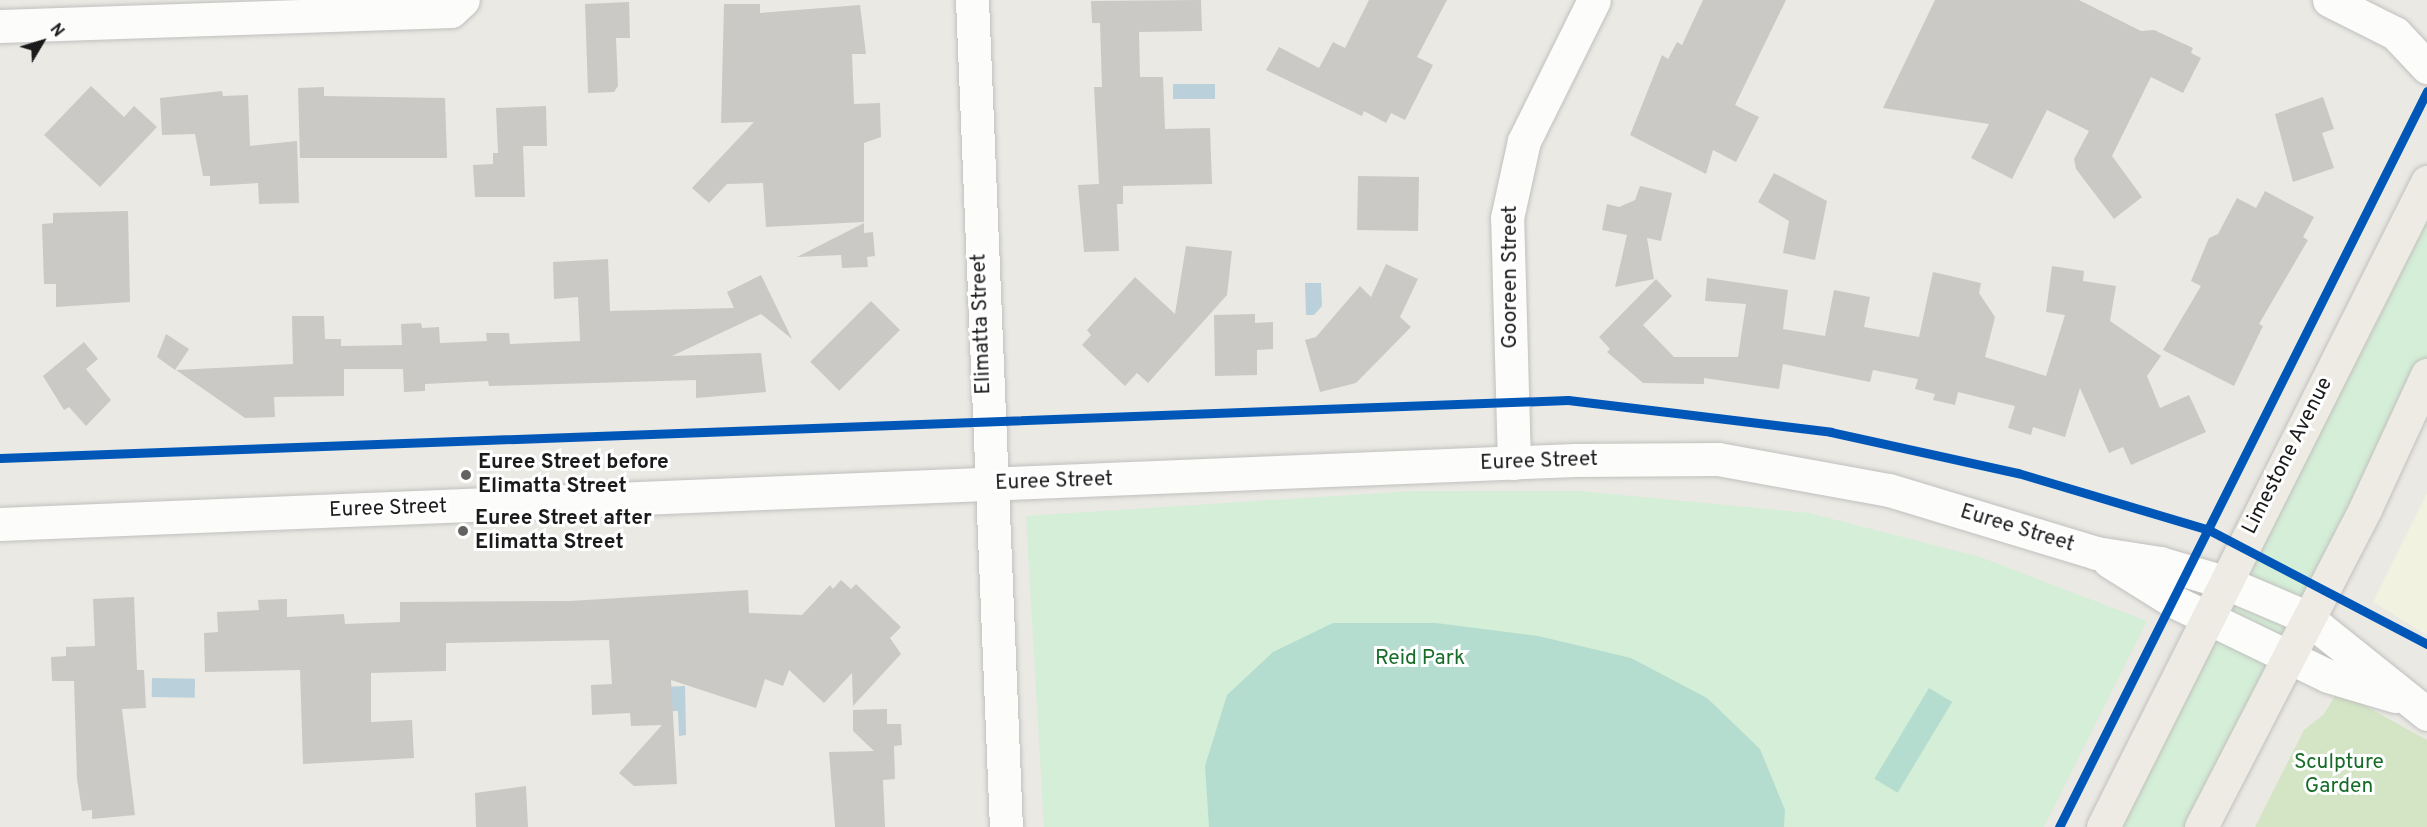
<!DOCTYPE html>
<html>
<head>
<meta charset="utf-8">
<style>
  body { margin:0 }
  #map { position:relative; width:2427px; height:827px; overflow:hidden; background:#eae9e4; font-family:Overpass,sans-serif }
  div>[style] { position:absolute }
  .education>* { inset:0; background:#f1f3e0 }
  .grass>* { inset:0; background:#d3e5c5 }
  .park>* { inset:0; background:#d4eed7 }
  .pitch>* { inset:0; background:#b4ddd0; transform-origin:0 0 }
  .water>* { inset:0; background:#bad0da; transform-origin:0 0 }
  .building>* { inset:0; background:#cbc9c5; transform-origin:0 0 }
  .roads { filter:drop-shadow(0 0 2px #c1c0be) drop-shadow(0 0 2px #c1c0be) }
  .minor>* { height:33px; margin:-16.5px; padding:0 16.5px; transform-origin:16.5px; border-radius:16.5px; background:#fcfcfb }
  .major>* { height:33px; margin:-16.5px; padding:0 16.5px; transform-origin:16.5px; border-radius:16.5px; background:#eeebe4 }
  .cycleway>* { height:9px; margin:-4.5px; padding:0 4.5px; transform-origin:4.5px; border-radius:4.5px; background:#0057b8 }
  .dots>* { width:16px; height:16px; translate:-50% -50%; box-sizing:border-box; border:3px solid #fff; border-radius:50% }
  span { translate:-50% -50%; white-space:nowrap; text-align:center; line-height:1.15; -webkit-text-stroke:6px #fff; paint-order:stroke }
  .street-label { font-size:21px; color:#1b1b1b }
  .poi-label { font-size:21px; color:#1b1b1b; font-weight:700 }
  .left { translate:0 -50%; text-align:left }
  .park-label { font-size:21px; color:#166c28 }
  .north { position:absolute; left:12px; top:12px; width:60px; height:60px; -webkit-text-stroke:4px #fff; paint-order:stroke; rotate:52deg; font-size:16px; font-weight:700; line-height:24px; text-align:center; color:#1b1b1b }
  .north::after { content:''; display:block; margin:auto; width:21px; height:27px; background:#1b1b1b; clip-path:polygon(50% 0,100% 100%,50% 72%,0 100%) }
</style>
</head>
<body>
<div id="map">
  <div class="education">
    <div style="clip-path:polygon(2427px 493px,2427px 635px,2373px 602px)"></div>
  </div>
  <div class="grass">
    <div style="clip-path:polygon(2338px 691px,2427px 740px,2427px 827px,2255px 827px,2304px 730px,2324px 714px)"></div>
  </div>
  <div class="park">
    <div style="clip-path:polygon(2427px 214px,2427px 365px,2188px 827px,2119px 827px)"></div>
    <div style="clip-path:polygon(1412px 491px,1579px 491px,1809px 513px,1980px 557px,2147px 621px,2044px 827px,1044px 827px,1026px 516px)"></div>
  </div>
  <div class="pitch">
    <div style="clip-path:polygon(1333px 623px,1436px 623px,1538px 636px,1631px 658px,1707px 698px,1760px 749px,1785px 810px,1784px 827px,1209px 827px,1205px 766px,1227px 695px,1273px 652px)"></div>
    <div style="left:1929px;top:688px;width:27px;height:106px;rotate:31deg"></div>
  </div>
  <div class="water">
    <div style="left:1215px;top:84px;width:15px;height:42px;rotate:90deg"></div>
    <div style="clip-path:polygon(1305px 283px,1321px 283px,1322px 306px,1314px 315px,1306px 315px)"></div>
    <div style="left:152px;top:678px;width:43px;height:19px;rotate:1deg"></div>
    <div style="clip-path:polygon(685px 686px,686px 735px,679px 736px,678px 711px,665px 711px,663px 687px)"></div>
  </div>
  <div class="building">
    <div style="clip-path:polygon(1201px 0,1202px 31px,1139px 32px,1140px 77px,1163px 77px,1165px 129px,1210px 128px,1212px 184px,1123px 186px,1123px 204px,1117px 204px,1119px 251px,1084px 252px,1078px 185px,1099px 184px,1094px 87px,1102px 87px,1100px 23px,1092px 23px,1091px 1px)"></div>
    <div style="clip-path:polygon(1369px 0,1447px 0,1417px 57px,1433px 65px,1405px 120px,1391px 113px,1386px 123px,1364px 111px,1362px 116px,1266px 70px,1279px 47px,1319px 68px,1333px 42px,1345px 48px)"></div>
    <div style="clip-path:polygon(1703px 0,1786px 0,1735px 105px,1759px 117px,1736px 162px,1713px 150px,1706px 174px,1630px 135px,1662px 55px,1668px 59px,1677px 42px,1682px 45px)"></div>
    <div style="clip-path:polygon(1935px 0,2079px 0,2141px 31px,2154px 30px,2193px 48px,2191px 53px,2201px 58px,2183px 93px,2151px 77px,2112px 156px,2142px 197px,2114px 219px,2076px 169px,2074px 159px,2089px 131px,2047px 110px,2012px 179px,1971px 158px,1989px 124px,1883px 108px)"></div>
    <div style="clip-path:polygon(629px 2px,630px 38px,616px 38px,618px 86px,614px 92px,588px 93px,585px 4px)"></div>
    <div style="clip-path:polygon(724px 4px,760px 4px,760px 13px,860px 5px,866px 54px,852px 54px,854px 104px,880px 103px,881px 137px,864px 143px,864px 222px,766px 227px,763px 183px,727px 184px,709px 203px,692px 188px,754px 122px,721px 123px)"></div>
    <div style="clip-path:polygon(91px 86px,124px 117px,134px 106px,157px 127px,100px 187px,44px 135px)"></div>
    <div style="clip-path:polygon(324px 87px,324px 96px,445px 98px,447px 158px,300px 158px,298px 88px)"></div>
    <div style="clip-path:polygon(222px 91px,223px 96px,248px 95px,250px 146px,297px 141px,299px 203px,259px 204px,258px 183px,210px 186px,210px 176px,203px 176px,195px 134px,162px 135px,160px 98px)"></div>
    <div style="clip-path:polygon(2323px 97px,2334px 129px,2322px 133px,2334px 168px,2293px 182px,2275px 114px)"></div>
    <div style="clip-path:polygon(546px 106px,547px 146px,523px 146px,525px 197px,475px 197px,473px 165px,493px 164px,493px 153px,498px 153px,496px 108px)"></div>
    <div style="clip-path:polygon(1774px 173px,1827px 201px,1815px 260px,1783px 253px,1789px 221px,1758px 202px)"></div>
    <div style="left:1358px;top:176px;width:61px;height:54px;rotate:1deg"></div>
    <div style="clip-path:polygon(1640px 186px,1672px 193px,1661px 241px,1647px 238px,1654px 279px,1615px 287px,1627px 235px,1602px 230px,1607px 204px,1619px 207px,1635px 200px)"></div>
    <div style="clip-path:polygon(2265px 191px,2314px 217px,2303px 237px,2308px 240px,2259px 324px,2263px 326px,2234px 386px,2163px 350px,2201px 286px,2191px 281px,2209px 238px,2218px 234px,2237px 198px,2256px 208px)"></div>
    <div style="clip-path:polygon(128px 211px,130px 302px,56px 307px,56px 284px,44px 284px,42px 224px,53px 223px,53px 213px)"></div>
    <div style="clip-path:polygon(864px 223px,864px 233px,873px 232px,875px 256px,867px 257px,868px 267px,842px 268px,841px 255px,797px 257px)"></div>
    <div style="clip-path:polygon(1186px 246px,1232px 251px,1227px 295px,1148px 383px,1137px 373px,1125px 386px,1082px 345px,1091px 335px,1087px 330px,1135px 277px,1175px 314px)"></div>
    <div style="clip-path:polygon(608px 259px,610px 311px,734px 308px,727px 292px,761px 275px,792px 339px,761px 314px,672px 356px,761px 353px,766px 392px,696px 398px,696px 380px,489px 386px,488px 381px,425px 384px,425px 391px,404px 392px,403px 369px,344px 369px,344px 396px,274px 397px,275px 417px,245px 418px,176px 370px,293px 364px,292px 316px,324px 316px,325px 339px,341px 339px,341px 346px,402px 345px,401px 324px,421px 323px,422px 328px,439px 327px,440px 343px,487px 341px,486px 333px,509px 333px,510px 344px,580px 341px,578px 297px,554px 299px,553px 262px)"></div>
    <div style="clip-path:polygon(1386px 264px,1418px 279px,1400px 317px,1411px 327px,1356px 383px,1320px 392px,1305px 340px,1316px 337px,1360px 286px,1371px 297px)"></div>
    <div style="clip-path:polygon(2052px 266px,2084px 271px,2083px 281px,2116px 286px,2110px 321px,2161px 356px,2147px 376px,2160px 408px,2189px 395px,2206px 432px,2131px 465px,2123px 447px,2109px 453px,2080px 388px,2065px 437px,2033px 427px,2031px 435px,2008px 428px,2015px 406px,1958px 392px,1955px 405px,1933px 400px,1935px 394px,1915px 389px,1918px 379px,1873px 370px,1870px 382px,1783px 364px,1779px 389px,1704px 378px,1704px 384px,1643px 383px,1607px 352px,1610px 349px,1599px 337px,1656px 279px,1672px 296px,1643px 325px,1674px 357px,1738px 357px,1746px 304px,1705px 301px,1707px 278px,1788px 290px,1783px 329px,1825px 336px,1834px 290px,1870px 297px,1864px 327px,1919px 337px,1933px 272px,1981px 283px,1979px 293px,1995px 317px,1985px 357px,2046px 376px,2065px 315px,2046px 312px)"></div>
    <div style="left:871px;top:301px;width:41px;height:86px;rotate:45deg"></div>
    <div style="clip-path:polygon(1255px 314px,1255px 323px,1273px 322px,1273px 349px,1257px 350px,1257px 375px,1215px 376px,1214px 315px)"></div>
    <div style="clip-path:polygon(166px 334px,189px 349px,175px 370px,157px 357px)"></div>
    <div style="clip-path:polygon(84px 342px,98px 359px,86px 369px,111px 400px,86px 426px,69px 407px,64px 410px,43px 376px)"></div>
    <div style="clip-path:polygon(841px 580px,851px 589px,856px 584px,901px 627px,890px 638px,901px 654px,853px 706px,852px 673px,824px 703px,789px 670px,783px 686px,765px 679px,756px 708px,671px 680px,677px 784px,634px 786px,619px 773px,662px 725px,631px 726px,630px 713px,592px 715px,591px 685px,612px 684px,609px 640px,446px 643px,446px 671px,371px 673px,371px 722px,412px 720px,414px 758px,303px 764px,300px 670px,205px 672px,204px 633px,218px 632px,217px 612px,259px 610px,258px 600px,287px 599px,287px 617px,344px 614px,345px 624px,400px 622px,400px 602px,570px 601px,748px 590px,749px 613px,802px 615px,830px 585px,833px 589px)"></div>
    <div style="clip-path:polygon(134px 597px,137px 670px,144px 670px,146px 708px,122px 709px,135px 815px,92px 819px,92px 810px,82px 811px,77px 779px,74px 681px,52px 681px,51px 657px,66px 656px,66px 647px,95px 646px,93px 599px)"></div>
    <div style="clip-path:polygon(887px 709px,887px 724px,901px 724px,902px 745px,894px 746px,895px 779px,883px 780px,885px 827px,835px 827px,829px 752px,874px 751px,853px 731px,853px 710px)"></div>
    <div style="clip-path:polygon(526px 786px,528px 827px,476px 827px,475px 793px)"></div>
  </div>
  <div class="roads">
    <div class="minor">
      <div style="left:972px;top:0;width:828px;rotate:87.65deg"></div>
      <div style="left:2329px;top:0;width:74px;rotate:26.6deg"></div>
      <div style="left:2395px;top:33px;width:47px;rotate:46.7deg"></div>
      <div style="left:0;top:26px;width:451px;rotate:-1.9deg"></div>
      <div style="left:451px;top:11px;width:16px;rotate:-43deg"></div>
      <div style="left:1514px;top:463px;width:245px;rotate:-91.6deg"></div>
      <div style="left:1507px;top:218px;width:79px;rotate:-77.6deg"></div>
      <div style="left:1524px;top:141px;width:157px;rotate:-63.6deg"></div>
      <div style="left:0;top:524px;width:1576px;rotate:-2.33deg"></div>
      <div style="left:1575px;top:460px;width:143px;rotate:-0.4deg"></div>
      <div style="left:1718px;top:459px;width:174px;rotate:10.3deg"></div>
      <div style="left:1889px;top:490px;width:216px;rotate:16.9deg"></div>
      <div style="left:2096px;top:553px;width:65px;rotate:8.9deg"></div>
      <div style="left:2160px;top:563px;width:67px;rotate:16.5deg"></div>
      <div style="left:2224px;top:582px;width:89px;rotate:23.1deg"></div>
      <div style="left:2306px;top:617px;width:155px;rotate:38.7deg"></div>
      <div style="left:2109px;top:561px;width:75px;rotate:32deg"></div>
      <div style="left:2173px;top:601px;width:172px;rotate:25.8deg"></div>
      <div style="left:2328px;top:676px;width:70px;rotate:16.6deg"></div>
    </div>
    <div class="major">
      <div style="left:2103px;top:827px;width:722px;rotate:-63.33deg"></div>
      <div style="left:2201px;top:827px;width:358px;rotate:-62.7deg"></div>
      <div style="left:2365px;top:509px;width:148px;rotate:-65.2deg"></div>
    </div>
  </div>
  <div class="cycleway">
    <div style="left:0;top:458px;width:1569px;rotate:-2.12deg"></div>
    <div style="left:1568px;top:400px;width:265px;rotate:6.9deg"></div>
    <div style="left:1831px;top:432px;width:191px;rotate:12.4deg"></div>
    <div style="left:2018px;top:473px;width:199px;rotate:16.6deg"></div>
    <div style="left:2209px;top:530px;width:246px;rotate:27.6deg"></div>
    <div style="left:2059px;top:827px;width:823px;rotate:-63.43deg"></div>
  </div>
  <div class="dots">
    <div style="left:466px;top:475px;background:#636361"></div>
    <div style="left:463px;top:531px;background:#636361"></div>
  </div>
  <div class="street-label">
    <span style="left:1511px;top:277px;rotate:-90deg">Gooreen Street</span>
    <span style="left:982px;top:324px;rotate:-92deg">Elimatta Street</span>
    <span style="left:2288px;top:456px;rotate:-63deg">Limestone Avenue</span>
    <span style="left:1539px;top:462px;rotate:-2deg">Euree Street</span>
    <span style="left:1054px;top:482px;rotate:-2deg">Euree Street</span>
    <span style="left:388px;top:509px;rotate:-2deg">Euree Street</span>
    <span style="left:2017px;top:529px;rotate:17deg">Euree Street</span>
  </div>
  <div class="poi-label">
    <span class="left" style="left:478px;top:475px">Euree Street before<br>Elimatta Street</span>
    <span class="left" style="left:475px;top:531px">Euree Street after<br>Elimatta Street</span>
  </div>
  <div class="park-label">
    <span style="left:1420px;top:659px">Reid Park</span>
    <span style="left:2339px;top:775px">Sculpture<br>Garden</span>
  </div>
  <div class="north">N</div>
</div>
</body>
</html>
